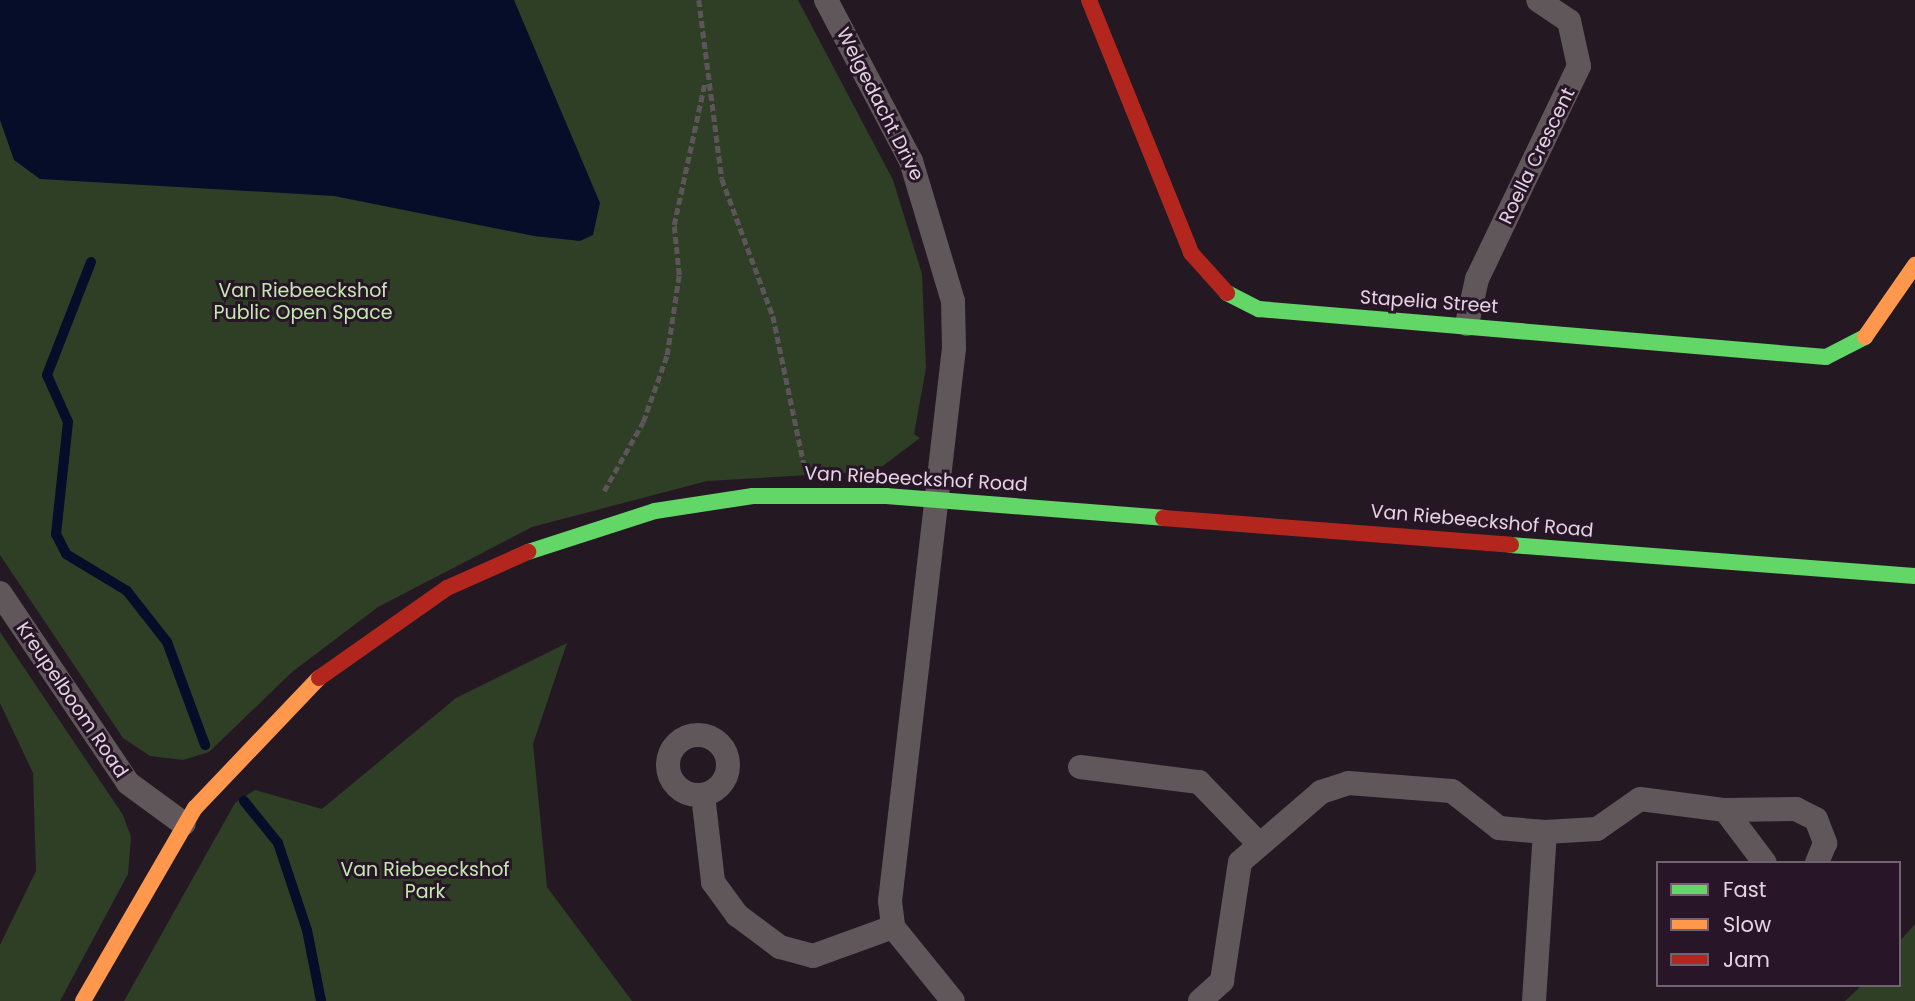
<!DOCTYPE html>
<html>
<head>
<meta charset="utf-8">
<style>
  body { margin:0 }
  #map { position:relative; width:1915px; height:1001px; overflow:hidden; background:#241923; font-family:Poppins,sans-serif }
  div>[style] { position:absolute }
  .green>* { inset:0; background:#2e3f26 }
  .water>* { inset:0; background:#050d28 }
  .stream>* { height:10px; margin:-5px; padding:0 5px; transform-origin:5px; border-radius:5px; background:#050d28 }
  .path>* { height:4.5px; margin-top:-2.25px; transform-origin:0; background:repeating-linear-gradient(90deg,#5d555a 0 7px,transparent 0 10.5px) }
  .street>* { height:24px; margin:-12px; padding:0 12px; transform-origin:12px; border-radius:12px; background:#5f5759 }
  .street>.ring { margin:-12px; padding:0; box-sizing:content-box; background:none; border:24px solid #5f5759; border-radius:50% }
  .fast>* { height:16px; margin:-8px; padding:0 8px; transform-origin:8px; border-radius:8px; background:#63d668 }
  .slow>* { height:16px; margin:-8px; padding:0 8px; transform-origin:8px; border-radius:8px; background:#ff974d }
  .jam>* { height:16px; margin:-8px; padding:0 8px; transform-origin:8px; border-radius:8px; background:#b3261e }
  span { translate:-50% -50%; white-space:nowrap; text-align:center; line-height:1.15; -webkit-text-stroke:6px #281527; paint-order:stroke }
  .street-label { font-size:19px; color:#e2d4e1 }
  .park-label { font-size:19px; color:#c2eaaf }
  .legend { position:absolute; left:1656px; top:861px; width:245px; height:126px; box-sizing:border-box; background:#281527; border:2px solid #726171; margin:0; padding:9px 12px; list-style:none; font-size:21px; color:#e2d4e1 }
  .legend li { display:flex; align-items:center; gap:14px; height:35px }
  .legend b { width:35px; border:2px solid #726171 }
</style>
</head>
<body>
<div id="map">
  <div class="green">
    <div style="clip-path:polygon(0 0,798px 0,893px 180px,922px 274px,926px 368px,914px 434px,920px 438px,876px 471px,707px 481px,532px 527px,378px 607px,292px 672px,209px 752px,183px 760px,150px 756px,123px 738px,0 555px)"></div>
    <div style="clip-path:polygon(0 632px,123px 815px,131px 837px,128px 874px,60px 1001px,0 1001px,0 945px,36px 871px,33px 773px,0 703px)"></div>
    <div style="clip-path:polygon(567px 643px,533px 744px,547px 887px,632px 1001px,124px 1001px,235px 803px,255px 790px,322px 809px,456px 698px)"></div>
    <div style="clip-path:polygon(1915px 924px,1915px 1001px,1845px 1001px,1862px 985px,1899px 985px,1899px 942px)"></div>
  </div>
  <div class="water">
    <div style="clip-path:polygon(0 0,514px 0,600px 203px,593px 235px,580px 241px,534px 236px,334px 196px,40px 179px,14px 160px,0 120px)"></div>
  </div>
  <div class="stream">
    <div style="left:91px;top:262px;width:121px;rotate:111.3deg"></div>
    <div style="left:47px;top:375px;width:51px;rotate:65.9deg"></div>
    <div style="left:68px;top:422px;width:113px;rotate:96.1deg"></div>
    <div style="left:56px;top:534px;width:22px;rotate:63deg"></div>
    <div style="left:66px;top:554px;width:71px;rotate:31.2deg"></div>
    <div style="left:127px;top:591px;width:65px;rotate:51.9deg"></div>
    <div style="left:167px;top:642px;width:110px;rotate:69.7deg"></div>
    <div style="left:244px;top:801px;width:54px;rotate:51deg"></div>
    <div style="left:278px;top:843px;width:92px;rotate:71.6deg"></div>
    <div style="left:307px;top:930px;width:72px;rotate:78.8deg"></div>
  </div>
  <div class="path">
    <div style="left:699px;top:0;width:180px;rotate:82.7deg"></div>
    <div style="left:722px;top:179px;width:146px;rotate:69.6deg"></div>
    <div style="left:773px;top:316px;width:152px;rotate:78.2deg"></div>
    <div style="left:604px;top:491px;width:79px;rotate:-60.5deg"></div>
    <div style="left:643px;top:422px;width:71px;rotate:-70.3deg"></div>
    <div style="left:667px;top:355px;width:81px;rotate:-81.5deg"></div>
    <div style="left:679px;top:275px;width:50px;rotate:-95.7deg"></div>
    <div style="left:674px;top:225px;width:146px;rotate:-77.8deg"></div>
  </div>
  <div class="street">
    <div style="left:826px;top:0;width:182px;rotate:62.2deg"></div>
    <div style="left:911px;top:161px;width:146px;rotate:73.3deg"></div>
    <div style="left:953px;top:301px;width:47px;rotate:88.8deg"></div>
    <div style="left:954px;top:348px;width:557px;rotate:96.6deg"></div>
    <div style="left:890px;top:901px;width:26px;rotate:83deg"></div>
    <div style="left:893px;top:927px;width:95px;rotate:51deg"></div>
    <div style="left:1467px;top:324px;width:46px;rotate:-77.5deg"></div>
    <div style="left:1477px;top:279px;width:236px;rotate:-64.4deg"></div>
    <div style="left:1579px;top:66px;width:46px;rotate:-102.5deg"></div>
    <div style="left:1569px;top:21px;width:37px;rotate:-146deg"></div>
    <div style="left:0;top:593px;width:229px;rotate:56deg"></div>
    <div style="left:128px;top:783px;width:69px;rotate:36.2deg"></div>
    <div class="ring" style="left:668px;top:735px;width:36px;height:36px"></div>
    <div style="left:1080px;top:767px;width:120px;rotate:7.2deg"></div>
    <div style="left:1199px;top:782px;width:86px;rotate:45.9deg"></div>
    <div style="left:703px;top:795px;width:88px;rotate:83.4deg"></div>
    <div style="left:713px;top:882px;width:41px;rotate:54deg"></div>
    <div style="left:737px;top:915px;width:54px;rotate:36.7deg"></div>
    <div style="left:780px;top:947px;width:34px;rotate:15deg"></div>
    <div style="left:813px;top:956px;width:85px;rotate:-19.9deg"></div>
    <div style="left:1725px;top:810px;width:66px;rotate:53deg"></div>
    <div style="left:1200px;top:1001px;width:30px;rotate:-42deg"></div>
    <div style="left:1222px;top:981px;width:120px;rotate:-81.4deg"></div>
    <div style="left:1240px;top:862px;width:107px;rotate:-40.8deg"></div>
    <div style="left:1321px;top:792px;width:28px;rotate:-18deg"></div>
    <div style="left:1348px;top:783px;width:104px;rotate:4.4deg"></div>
    <div style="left:1452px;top:791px;width:60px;rotate:38.2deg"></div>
    <div style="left:1499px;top:828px;width:46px;rotate:5deg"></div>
    <div style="left:1545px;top:832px;width:52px;rotate:-3.3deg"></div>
    <div style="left:1597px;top:829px;width:52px;rotate:-34.9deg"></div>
    <div style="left:1640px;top:799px;width:86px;rotate:7.4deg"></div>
    <div style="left:1725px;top:810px;width:71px;rotate:-0.8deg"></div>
    <div style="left:1796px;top:809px;width:22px;rotate:27deg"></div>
    <div style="left:1816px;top:819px;width:26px;rotate:69deg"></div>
    <div style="left:1825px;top:843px;width:22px;rotate:112deg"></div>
    <div style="left:1534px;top:1001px;width:169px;rotate:-86.3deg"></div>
  </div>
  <div class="fast">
    <div style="left:1227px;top:293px;width:36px;rotate:27deg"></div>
    <div style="left:1259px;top:309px;width:569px;rotate:4.84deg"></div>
    <div style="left:1826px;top:357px;width:44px;rotate:-27.1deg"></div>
    <div style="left:1511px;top:545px;width:405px;rotate:4.4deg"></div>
    <div style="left:528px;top:552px;width:133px;rotate:-17.9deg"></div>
    <div style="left:655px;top:511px;width:99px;rotate:-8.7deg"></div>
    <div style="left:753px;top:496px;width:133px"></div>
    <div style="left:886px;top:496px;width:278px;rotate:4.5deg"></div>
  </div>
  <div class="slow">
    <div style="left:1865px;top:337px;width:88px;rotate:-55.2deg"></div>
    <div style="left:83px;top:1001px;width:223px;rotate:-59.9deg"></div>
    <div style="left:195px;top:808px;width:180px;rotate:-46.4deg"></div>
  </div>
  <div class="jam">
    <div style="left:1089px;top:0;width:273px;rotate:68deg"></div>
    <div style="left:1191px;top:253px;width:54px;rotate:48deg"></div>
    <div style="left:1163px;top:518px;width:349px;rotate:4.4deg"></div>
    <div style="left:319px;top:678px;width:156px;rotate:-35.1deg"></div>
    <div style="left:447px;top:588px;width:89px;rotate:-24deg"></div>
  </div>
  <div class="street-label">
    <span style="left:880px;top:104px;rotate:63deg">Welgedacht Drive</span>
    <span style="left:1537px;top:156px;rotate:-64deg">Roella Crescent</span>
    <span style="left:1429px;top:302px;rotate:4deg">Stapelia Street</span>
    <span style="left:916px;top:479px;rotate:3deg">Van Riebeeckshof Road</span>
    <span style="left:1482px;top:521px;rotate:5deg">Van Riebeeckshof Road</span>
    <span style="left:72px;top:700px;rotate:56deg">Kreupelboom Road</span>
  </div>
  <div class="park-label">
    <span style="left:303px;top:302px">Van Riebeeckshof<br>Public Open Space</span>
    <span style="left:425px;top:881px">Van Riebeeckshof<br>Park</span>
  </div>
  <ul class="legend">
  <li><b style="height:9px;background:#63d668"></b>Fast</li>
  <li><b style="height:9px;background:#ff974d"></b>Slow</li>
  <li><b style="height:9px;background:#b3261e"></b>Jam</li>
  </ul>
</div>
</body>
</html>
